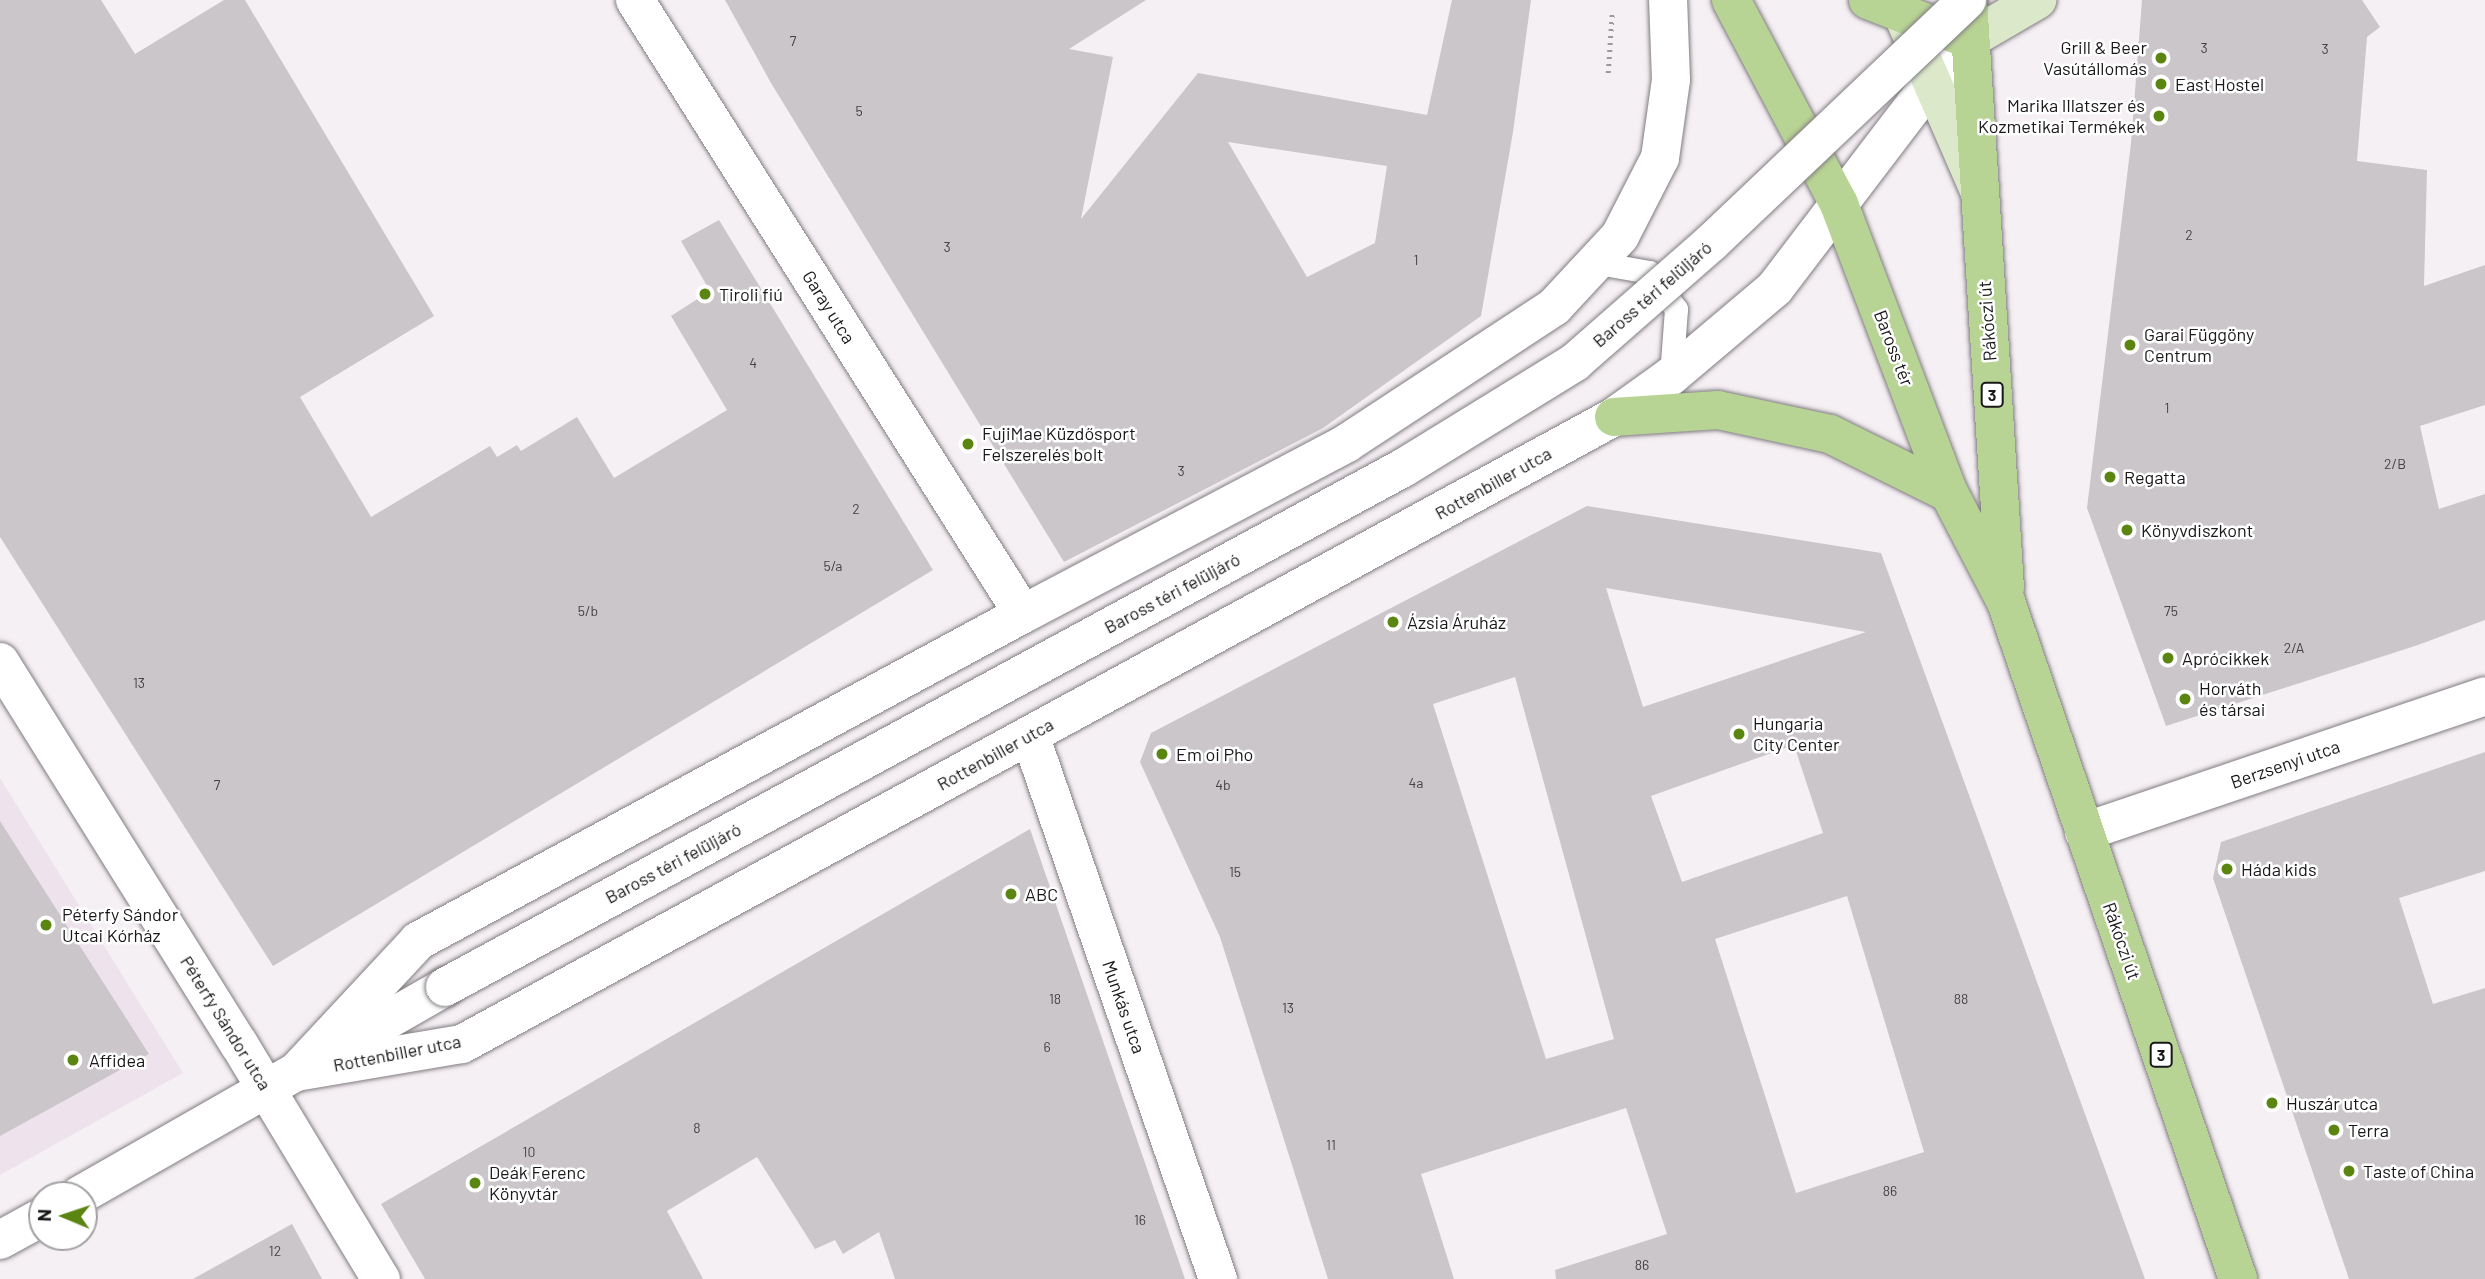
<!DOCTYPE html>
<html>
<head>
<meta charset="utf-8">
<style>
  body { margin:0 }
  #map { position:relative; width:2485px; height:1279px; overflow:hidden; background:#f5f0f4; font-family:Barlow,sans-serif }
  div>[style] { position:absolute }
  .built>* { inset:0; background:#eee3ed }
  .building>* { inset:0; background:#cac6ca }
  .path>* { height:4.5px; margin-top:-2.25px; transform-origin:0; background:repeating-linear-gradient(90deg,#9c989b 0 2px,transparent 0 7px) }
  .roads { filter:drop-shadow(0 0 2px #807c80) drop-shadow(0 0 2px #807c80) }
  .service>* { height:23px; margin:-11.5px; padding:0 11.5px; transform-origin:11.5px; border-radius:11.5px; background:#fff }
  .minor>* { height:38px; margin:-19px; padding:0 19px; transform-origin:19px; border-radius:19px; background:#fff }
  .tertiary>* { height:38px; margin:-19px; padding:0 19px; transform-origin:19px; border-radius:19px; background:#fff }
  .secondary>* { height:38px; margin:-19px; padding:0 19px; transform-origin:19px; border-radius:19px; background:#dbe9ca }
  .primary>* { height:38px; margin:-19px; padding:0 19px; transform-origin:19px; border-radius:19px; background:#b8d494 }
  .bridges { filter:drop-shadow(0 0 2px #807c80) drop-shadow(0 0 2px #807c80) }
  .tertiary-bridge>* { height:38px; margin:-19px; padding:0 19px; transform-origin:19px; border-radius:19px; background:#fff }
  .dots>* { width:19px; height:19px; translate:-50% -50%; box-sizing:border-box; border:4px solid #fff; border-radius:50% }
  span { translate:-50% -50%; white-space:nowrap; text-align:center; line-height:1.15; -webkit-text-stroke:5px #fff; paint-order:stroke }
  .number-label { font-size:14px; color:#454345 }
  .number-label span { -webkit-text-stroke-width:0 }
  .shield-label span { padding:2px 5px; background:#fff; border:2px solid; border-radius:5px; -webkit-text-stroke-width:0 }
  .shield-label { font-size:16px; color:#191719; font-weight:700 }
  .poi-label { font-size:18px; color:#191719 }
  .right { translate:-100% -50%; text-align:right }
  .left { translate:0 -50%; text-align:left }
  .street-label { font-size:18px; color:#191719 }
  .north { position:absolute; left:28px; top:1181px; width:70px; height:70px; box-sizing:border-box; background:#fff; border:2px solid #a3a2a3; border-radius:50%; rotate:272deg; font-size:19px; font-weight:700; line-height:28px; text-align:center; color:#191719 }
  .north::after { content:''; display:block; margin:auto; width:24px; height:32px; background:#5a8511; clip-path:polygon(50% 0,100% 100%,50% 72%,0 100%) }
</style>
</head>
<body>
<div id="map">
  <div class="built">
    <div style="clip-path:polygon(0 778px,183px 1073px,0 1175px)"></div>
  </div>
  <div class="building">
    <div style="clip-path:polygon(0 0,101px 0,135px 54px,224px 0,245px 0,434px 316px,300px 397px,371px 517px,490px 446px,497px 457px,517px 445px,521px 451px,577px 417px,614px 478px,727px 410px,671px 316px,710px 291px,681px 241px,719px 220px,933px 570px,273px 966px,0 537px)"></div>
    <div style="clip-path:polygon(evenodd,725px 0,1146px 0,1069px 49px,1113px 57px,1081px 219px,1198px 73px,1427px 115px,1452px 0,1531px 0,1513px 132px,1481px 316px,1323px 428px,1064px 562px,771px 83px,725px 0,1228px 142px,1387px 166px,1375px 243px,1307px 277px,1228px 142px)"></div>
    <div style="clip-path:polygon(2142px 0,2362px 0,2380px 27px,2367px 37px,2357px 161px,2427px 170px,2424px 286px,2485px 265px,2485px 405px,2420px 426px,2439px 509px,2485px 494px,2485px 620px,2418px 645px,2166px 726px,2087px 508px,2131px 143px)"></div>
    <div style="clip-path:polygon(evenodd,1587px 506px,1881px 553px,2145px 1279px,1556px 1279px,1555px 1270px,1667px 1234px,1626px 1108px,1421px 1174px,1454px 1279px,1328px 1279px,1220px 937px,1140px 762px,1151px 733px,1587px 506px,1606px 588px,1866px 632px,1643px 707px,1606px 588px,1587px 506px,1515px 677px,1614px 1039px,1546px 1059px,1433px 704px,1515px 677px,1587px 506px,1794px 745px,1823px 833px,1682px 882px,1651px 796px,1794px 745px,1587px 506px,1847px 896px,1924px 1152px,1796px 1193px,1715px 939px,1847px 896px)"></div>
    <div style="clip-path:polygon(2485px 752px,2485px 871px,2399px 898px,2433px 1004px,2485px 988px,2485px 1279px,2349px 1279px,2213px 878px,2221px 842px)"></div>
    <div style="clip-path:polygon(0 821px,149px 1054px,0 1136px)"></div>
    <div style="clip-path:polygon(1030px 829px,1185px 1279px,895px 1279px,879px 1232px,843px 1254px,835px 1240px,815px 1249px,757px 1157px,667px 1211px,703px 1279px,425px 1279px,381px 1204px)"></div>
    <div style="clip-path:polygon(292px 1224px,322px 1279px,193px 1279px)"></div>
  </div>
  <div class="path">
    <div style="left:1608px;top:73px;width:61px;rotate:-86.2deg"></div>
  </div>
  <div class="roads">
    <div class="service">
      <div style="left:1598px;top:263px;width:52px;rotate:10deg"></div>
      <div style="left:1649px;top:272px;width:46px;rotate:53.9deg"></div>
      <div style="left:1676px;top:309px;width:67px;rotate:94.3deg"></div>
    </div>
    <div class="minor">
      <div style="left:635px;top:0;width:726px;rotate:57.71deg"></div>
      <div style="left:0;top:662px;width:451px;rotate:58deg"></div>
      <div style="left:239px;top:1044px;width:275px;rotate:58.9deg"></div>
      <div style="left:1030px;top:735px;width:576px;rotate:70.94deg"></div>
      <div style="left:2084px;top:832px;width:423px;rotate:-18.7deg"></div>
    </div>
    <div class="tertiary">
      <div style="left:328px;top:1054px;width:135px;rotate:-29.8deg"></div>
      <div style="left:296px;top:1072px;width:168px;rotate:-9.6deg"></div>
      <div style="left:462px;top:1044px;width:1312px;rotate:-28.56deg"></div>
      <div style="left:1614px;top:417px;width:70px;rotate:-35.7deg"></div>
      <div style="left:1671px;top:376px;width:136px;rotate:-40.2deg"></div>
      <div style="left:1775px;top:288px;width:259px;rotate:-52.7deg"></div>
      <div style="left:1932px;top:82px;width:57px;rotate:-48.5deg"></div>
      <div style="left:80px;top:1195px;width:249px;rotate:-29.7deg"></div>
      <div style="left:296px;top:1072px;width:179px;rotate:-47deg"></div>
      <div style="left:418px;top:941px;width:688px;rotate:-28.39deg"></div>
      <div style="left:1023px;top:614px;width:366px;rotate:-27.8deg"></div>
      <div style="left:1347px;top:443px;width:248px;rotate:-33.3deg"></div>
      <div style="left:1554px;top:307px;width:97px;rotate:-47.1deg"></div>
      <div style="left:1620px;top:236px;width:88px;rotate:-62.9deg"></div>
      <div style="left:1660px;top:158px;width:79px;rotate:-82deg"></div>
      <div style="left:1671px;top:80px;width:80px;rotate:-92.1deg"></div>
      <div style="left:0;top:1240px;width:48px;rotate:-28.7deg"></div>
    </div>
    <div class="secondary">
      <div style="left:1905px;top:20px;width:183px;rotate:66.5deg"></div>
      <div style="left:1970px;top:39px;width:78px;rotate:-30.2deg"></div>
    </div>
    <div class="primary">
      <div style="left:1731px;top:0;width:231px;rotate:62.1deg"></div>
      <div style="left:1839px;top:204px;width:309px;rotate:69.2deg"></div>
      <div style="left:1949px;top:493px;width:123px;rotate:62.4deg"></div>
      <div style="left:2006px;top:602px;width:716px;rotate:71.08deg"></div>
      <div style="left:1868px;top:0;width:107px;rotate:21.3deg"></div>
      <div style="left:1968px;top:0;width:589px;rotate:86.4deg"></div>
      <div style="left:1614px;top:417px;width:104px;rotate:-3.9deg"></div>
      <div style="left:1718px;top:410px;width:115px;rotate:12.1deg"></div>
      <div style="left:1830px;top:434px;width:133px;rotate:26.4deg"></div>
    </div>
  </div>
  <div class="bridges">
    <div class="tertiary-bridge">
      <div style="left:445px;top:987px;width:1090px;rotate:-28.45deg"></div>
      <div style="left:1403px;top:468px;width:202px;rotate:-31.6deg"></div>
      <div style="left:1575px;top:362px;width:181px;rotate:-41.2deg"></div>
      <div style="left:1711px;top:243px;width:353px;rotate:-43.5deg"></div>
    </div>
  </div>
  <div class="dots">
    <div style="left:2161px;top:58px;background:#5a8511"></div>
    <div style="left:2161px;top:84px;background:#5a8511"></div>
    <div style="left:2159px;top:116px;background:#5a8511"></div>
    <div style="left:705px;top:294px;background:#5a8511"></div>
    <div style="left:2130px;top:345px;background:#5a8511"></div>
    <div style="left:968px;top:444px;background:#5a8511"></div>
    <div style="left:2110px;top:477px;background:#5a8511"></div>
    <div style="left:2127px;top:530px;background:#5a8511"></div>
    <div style="left:1393px;top:622px;background:#5a8511"></div>
    <div style="left:2168px;top:658px;background:#5a8511"></div>
    <div style="left:2185px;top:699px;background:#5a8511"></div>
    <div style="left:1739px;top:734px;background:#5a8511"></div>
    <div style="left:1162px;top:754px;background:#5a8511"></div>
    <div style="left:2227px;top:869px;background:#5a8511"></div>
    <div style="left:1011px;top:894px;background:#5a8511"></div>
    <div style="left:46px;top:925px;background:#5a8511"></div>
    <div style="left:73px;top:1060px;background:#5a8511"></div>
    <div style="left:2272px;top:1103px;background:#5a8511"></div>
    <div style="left:2334px;top:1130px;background:#5a8511"></div>
    <div style="left:2349px;top:1171px;background:#5a8511"></div>
    <div style="left:475px;top:1183px;background:#5a8511"></div>
  </div>
  <div class="number-label">
    <span style="left:793px;top:41px">7</span>
    <span style="left:2204px;top:48px">3</span>
    <span style="left:2325px;top:49px">3</span>
    <span style="left:859px;top:111px">5</span>
    <span style="left:2189px;top:235px">2</span>
    <span style="left:947px;top:247px">3</span>
    <span style="left:1416px;top:260px">1</span>
    <span style="left:753px;top:363px">4</span>
    <span style="left:2167px;top:408px">1</span>
    <span style="left:2395px;top:464px">2/B</span>
    <span style="left:1181px;top:471px">3</span>
    <span style="left:856px;top:509px">2</span>
    <span style="left:833px;top:566px">5/a</span>
    <span style="left:588px;top:611px">5/b</span>
    <span style="left:2171px;top:611px">75</span>
    <span style="left:2294px;top:648px">2/A</span>
    <span style="left:139px;top:683px">13</span>
    <span style="left:1416px;top:783px">4a</span>
    <span style="left:217px;top:785px">7</span>
    <span style="left:1223px;top:785px">4b</span>
    <span style="left:1235px;top:872px">15</span>
    <span style="left:1055px;top:999px">18</span>
    <span style="left:1961px;top:999px">88</span>
    <span style="left:1288px;top:1008px">13</span>
    <span style="left:1047px;top:1047px">6</span>
    <span style="left:697px;top:1128px">8</span>
    <span style="left:1331px;top:1145px">11</span>
    <span style="left:529px;top:1152px">10</span>
    <span style="left:1890px;top:1191px">86</span>
    <span style="left:1140px;top:1220px">16</span>
    <span style="left:275px;top:1251px">12</span>
    <span style="left:1642px;top:1265px">86</span>
  </div>
  <div class="shield-label">
    <span style="left:1992px;top:395px">3</span>
    <span style="left:2161px;top:1055px">3</span>
  </div>
  <div class="poi-label">
    <span class="right" style="left:2147px;top:58px">Grill &amp; Beer<br>Vasútállomás</span>
    <span class="left" style="left:2175px;top:84px">East Hostel</span>
    <span class="right" style="left:2145px;top:116px">Marika Illatszer és<br>Kozmetikai Termékek</span>
    <span class="left" style="left:719px;top:294px">Tiroli fiú</span>
    <span class="left" style="left:2144px;top:345px">Garai Függöny<br>Centrum</span>
    <span class="left" style="left:982px;top:444px">FujiMae Küzdősport<br>Felszerelés bolt</span>
    <span class="left" style="left:2124px;top:477px">Regatta</span>
    <span class="left" style="left:2141px;top:530px">Könyvdiszkont</span>
    <span class="left" style="left:1407px;top:622px">Ázsia Áruház</span>
    <span class="left" style="left:2182px;top:658px">Aprócikkek</span>
    <span class="left" style="left:2199px;top:699px">Horváth<br>és társai</span>
    <span class="left" style="left:1753px;top:734px">Hungaria<br>City Center</span>
    <span class="left" style="left:1176px;top:754px">Em oi Pho</span>
    <span class="left" style="left:2241px;top:869px">Háda kids</span>
    <span class="left" style="left:1025px;top:894px">ABC</span>
    <span class="left" style="left:62px;top:925px">Péterfy Sándor<br>Utcai Kórház</span>
    <span class="left" style="left:89px;top:1060px">Affidea</span>
    <span class="left" style="left:2286px;top:1103px">Huszár utca</span>
    <span class="left" style="left:2348px;top:1130px">Terra</span>
    <span class="left" style="left:2363px;top:1171px">Taste of China</span>
    <span class="left" style="left:489px;top:1183px">Deák Ferenc<br>Könyvtár</span>
  </div>
  <div class="street-label">
    <span style="left:1652px;top:294px;rotate:-41deg">Baross téri felüljáró</span>
    <span style="left:829px;top:307px;rotate:58deg">Garay utca</span>
    <span style="left:1987px;top:321px;rotate:-94deg">Rákóczi út</span>
    <span style="left:1894px;top:348px;rotate:69deg">Baross tér</span>
    <span style="left:1493px;top:483px;rotate:-29deg">Rottenbiller utca</span>
    <span style="left:1172px;top:593px;rotate:-28deg">Baross téri felüljáró</span>
    <span style="left:995px;top:754px;rotate:-29deg">Rottenbiller utca</span>
    <span style="left:2285px;top:764px;rotate:-19deg">Berzsenyi utca</span>
    <span style="left:673px;top:863px;rotate:-28deg">Baross téri felüljáró</span>
    <span style="left:2122px;top:941px;rotate:71deg">Rákóczi út</span>
    <span style="left:1124px;top:1007px;rotate:71deg">Munkás utca</span>
    <span style="left:226px;top:1023px;rotate:58deg">Péterfy Sándor utca</span>
    <span style="left:397px;top:1053px;rotate:-11deg">Rottenbiller utca</span>
  </div>
  <div class="north">N</div>
</div>
</body>
</html>
